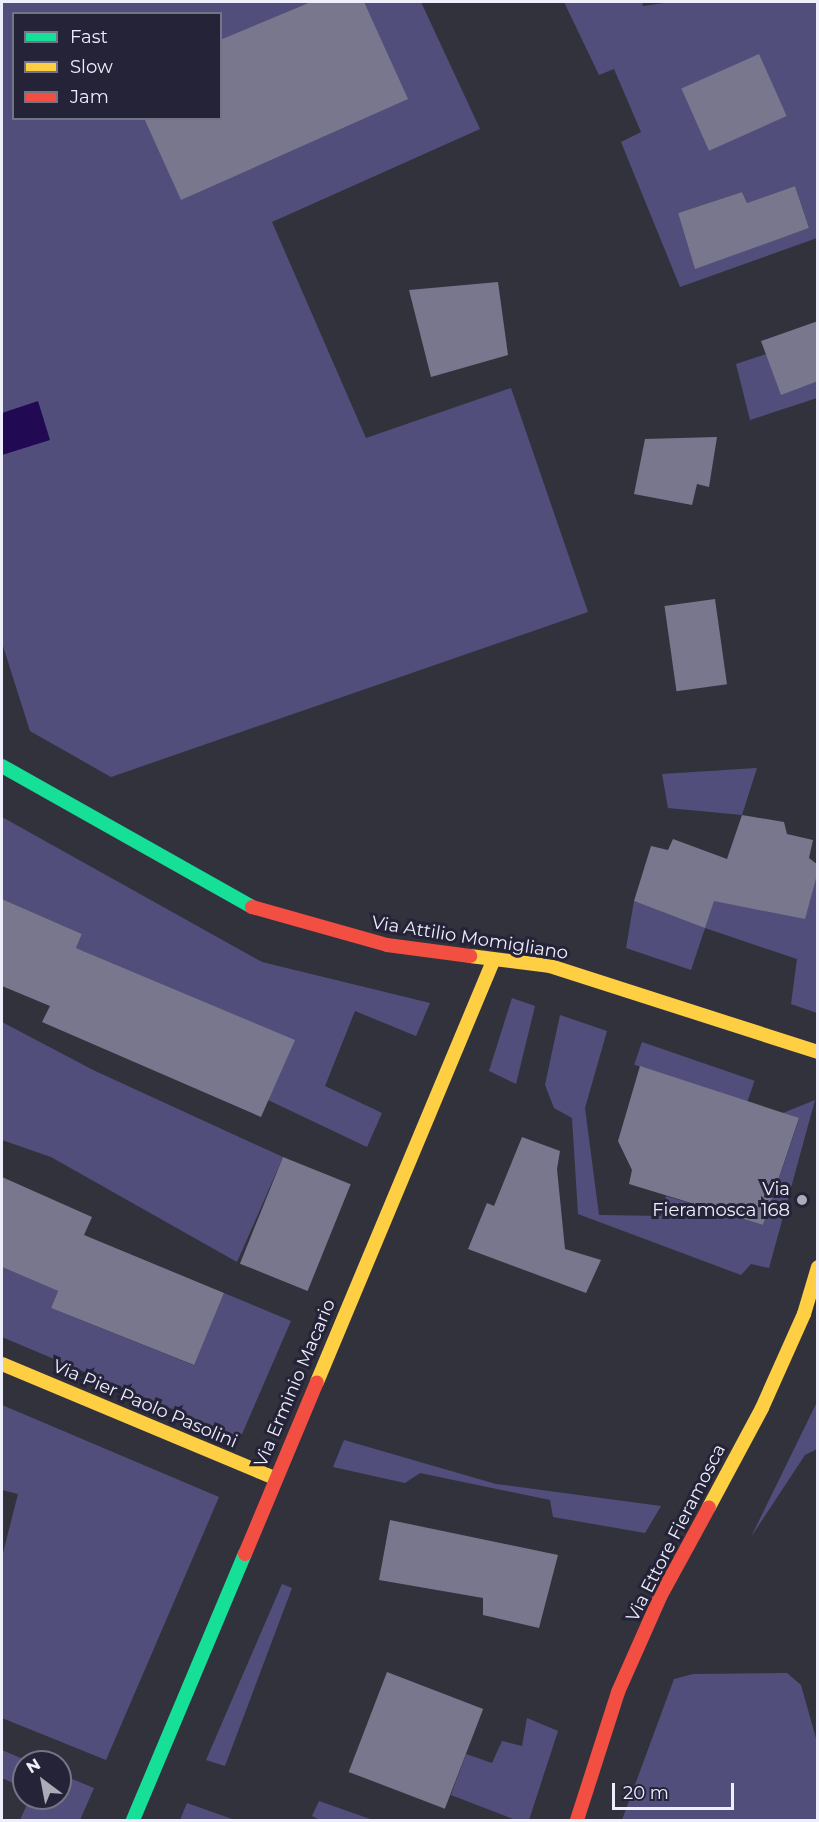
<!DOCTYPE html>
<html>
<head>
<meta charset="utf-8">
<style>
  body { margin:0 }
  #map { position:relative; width:819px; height:1822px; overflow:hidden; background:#32323d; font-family:Montserrat,sans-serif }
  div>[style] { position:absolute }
  .green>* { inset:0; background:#524e7c; transform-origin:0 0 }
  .water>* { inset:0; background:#220953 }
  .building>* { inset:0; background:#79778d; transform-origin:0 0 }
  .fast>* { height:14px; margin:-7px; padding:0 7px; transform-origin:7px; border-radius:7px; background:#16e098 }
  .slow>* { height:14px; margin:-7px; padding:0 7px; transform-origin:7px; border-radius:7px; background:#ffcf43 }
  .jam>* { height:14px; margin:-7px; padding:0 7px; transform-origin:7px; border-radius:7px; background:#f24e42 }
  .dots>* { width:16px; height:16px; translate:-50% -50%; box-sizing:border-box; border:3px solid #252338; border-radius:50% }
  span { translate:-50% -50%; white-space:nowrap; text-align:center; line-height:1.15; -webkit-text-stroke:6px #252338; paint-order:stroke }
  .street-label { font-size:18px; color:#eeeefc }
  .poi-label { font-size:18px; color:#eeeefc }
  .right { translate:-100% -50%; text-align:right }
  .frame { position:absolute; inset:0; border:3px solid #eeeefc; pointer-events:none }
  .legend { position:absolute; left:12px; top:12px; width:210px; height:108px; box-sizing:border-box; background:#252338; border:2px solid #757486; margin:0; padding:8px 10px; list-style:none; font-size:18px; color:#eeeefc }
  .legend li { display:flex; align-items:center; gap:12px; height:30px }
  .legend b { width:30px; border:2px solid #757486 }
  .north { position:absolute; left:12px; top:1750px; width:60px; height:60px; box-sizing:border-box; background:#252338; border:2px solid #757486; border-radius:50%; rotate:328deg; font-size:16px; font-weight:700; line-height:24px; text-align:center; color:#eeeefc }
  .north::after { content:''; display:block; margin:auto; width:21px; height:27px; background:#acacb9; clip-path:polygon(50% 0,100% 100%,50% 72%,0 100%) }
  .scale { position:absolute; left:612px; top:1783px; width:122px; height:27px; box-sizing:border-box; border:3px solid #eeeefc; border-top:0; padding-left:8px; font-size:18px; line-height:21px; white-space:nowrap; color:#eeeefc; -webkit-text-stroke:4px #252338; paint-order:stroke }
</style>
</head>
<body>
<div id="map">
  <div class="green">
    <div style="clip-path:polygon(evenodd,2px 2px,421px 2px,480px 129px,272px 222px,366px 438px,511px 388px,588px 612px,111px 777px,30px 731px,2px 643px,2px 2px,14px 14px,220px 14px,220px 118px,14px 118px,14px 14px)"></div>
    <div style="clip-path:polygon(evenodd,564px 2px,642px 2px,643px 6px,671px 2px,817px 2px,817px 238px,680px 287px,621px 142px,641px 132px,614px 69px,599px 75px,564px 2px,795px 186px,809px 228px,695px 268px,678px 213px,742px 192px,747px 203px,795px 186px)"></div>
    <div style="clip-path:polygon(766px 354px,817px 381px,817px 398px,750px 420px,736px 364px)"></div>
    <div style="clip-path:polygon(757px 768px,742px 815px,668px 808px,662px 774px)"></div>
    <div style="clip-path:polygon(2px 817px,262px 962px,430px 1003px,416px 1036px,355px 1011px,325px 1086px,382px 1113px,367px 1147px,268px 1100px,294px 1040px,76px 948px,82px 934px,2px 899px)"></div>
    <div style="clip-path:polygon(727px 859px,817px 871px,817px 1013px,791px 1004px,797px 959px,705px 928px,691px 970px,626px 948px,634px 901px,705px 927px)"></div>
    <div style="clip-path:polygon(512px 998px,535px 1006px,516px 1084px,489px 1071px)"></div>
    <div style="clip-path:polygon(560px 1015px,607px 1031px,585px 1108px,599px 1215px,661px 1216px,666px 1196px,763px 1225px,799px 1119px,783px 1113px,815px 1100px,769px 1268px,751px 1264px,741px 1275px,578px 1214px,572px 1118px,554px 1108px,545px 1085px)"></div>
    <div style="clip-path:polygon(2px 1022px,93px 1070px,283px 1157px,237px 1262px,51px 1157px,2px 1140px)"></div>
    <div style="left:642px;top:1042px;width:119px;height:24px;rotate:19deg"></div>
    <div style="clip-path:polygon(2px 1267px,58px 1291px,51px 1308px,193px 1365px,224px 1293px,291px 1321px,242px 1434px,234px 1435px,2px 1337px)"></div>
    <div style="clip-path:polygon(817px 1402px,817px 1449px,805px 1455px,751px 1537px)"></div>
    <div style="clip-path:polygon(2px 1405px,219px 1497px,106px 1760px,2px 1718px,2px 1557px,18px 1494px,2px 1490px)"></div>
    <div style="clip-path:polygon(344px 1440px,496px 1484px,661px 1506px,645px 1533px,553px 1517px,550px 1500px,420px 1473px,405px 1483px,333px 1467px)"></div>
    <div style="clip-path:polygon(282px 1584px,292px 1588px,225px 1766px,206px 1760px)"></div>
    <div style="clip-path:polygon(787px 1673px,801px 1685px,817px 1742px,817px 1820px,622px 1820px,674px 1679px,693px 1674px)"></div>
    <div style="clip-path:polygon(527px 1718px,558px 1731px,529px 1820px,516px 1820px,451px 1795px,466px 1754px,492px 1763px,502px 1741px,522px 1746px)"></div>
    <div style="clip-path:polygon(2px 1750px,30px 1762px,24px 1762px,24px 1788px,2px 1778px)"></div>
    <div style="clip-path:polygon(60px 1774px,94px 1788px,80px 1820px,20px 1820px,30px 1798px,60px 1798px)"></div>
    <div style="clip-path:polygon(319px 1801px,373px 1820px,320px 1820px,312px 1816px)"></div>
    <div style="clip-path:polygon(187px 1803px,235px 1820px,180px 1820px)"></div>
  </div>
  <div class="water">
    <div style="clip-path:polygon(38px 401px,50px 440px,2px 455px,2px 413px)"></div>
  </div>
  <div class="building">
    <div style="clip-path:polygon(311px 2px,364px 2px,408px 99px,181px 200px,144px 118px,220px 118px,220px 40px)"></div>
    <div style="left:759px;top:54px;width:68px;height:85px;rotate:66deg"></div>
    <div style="clip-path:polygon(795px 186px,809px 228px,695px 269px,678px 213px,742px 192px,747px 203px)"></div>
    <div style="clip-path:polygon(498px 282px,508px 355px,431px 377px,409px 290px)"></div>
    <div style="clip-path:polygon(818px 321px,818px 381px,781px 395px,761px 341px)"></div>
    <div style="clip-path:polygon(717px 437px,709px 487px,697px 484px,692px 505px,634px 494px,645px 439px)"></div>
    <div style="left:715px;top:599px;width:86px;height:51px;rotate:82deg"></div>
    <div style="clip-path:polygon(742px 815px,784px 822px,787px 834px,813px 840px,809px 858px,818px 865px,818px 871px,805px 919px,714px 901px,705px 928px,634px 901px,651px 846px,668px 850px,673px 839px,727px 859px)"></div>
    <div style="clip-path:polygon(2px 899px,82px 934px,76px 948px,295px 1040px,261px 1117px,42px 1022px,50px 1006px,2px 986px)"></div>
    <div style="clip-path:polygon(640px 1066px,799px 1118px,763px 1225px,629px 1184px,632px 1170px,618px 1141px)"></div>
    <div style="clip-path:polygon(522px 1137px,560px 1151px,557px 1169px,565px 1249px,601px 1260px,586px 1293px,468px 1249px,487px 1203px,494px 1206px)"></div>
    <div style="left:283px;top:1157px;width:73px;height:115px;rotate:22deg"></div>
    <div style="clip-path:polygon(2px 1177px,92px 1217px,84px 1235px,224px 1293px,194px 1365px,51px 1308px,58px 1291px,2px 1267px)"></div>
    <div style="clip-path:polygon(390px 1520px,558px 1555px,539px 1628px,483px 1615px,483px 1598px,379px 1580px)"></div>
    <div style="left:387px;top:1672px;width:103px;height:107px;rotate:21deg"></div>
  </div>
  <div class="fast">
    <div style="left:2px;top:766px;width:287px;rotate:29.4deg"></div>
    <div style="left:133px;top:1820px;width:289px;rotate:-67.2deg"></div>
  </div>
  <div class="slow">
    <div style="left:470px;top:956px;width:81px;rotate:7.1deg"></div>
    <div style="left:550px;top:966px;width:281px;rotate:17.8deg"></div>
    <div style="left:2px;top:1364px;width:295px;rotate:22.7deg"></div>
    <div style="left:317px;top:1382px;width:455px;rotate:-67.3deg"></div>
    <div style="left:709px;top:1507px;width:112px;rotate:-61.8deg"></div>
    <div style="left:762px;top:1408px;width:103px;rotate:-65.9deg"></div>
    <div style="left:804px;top:1314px;width:49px;rotate:-73.4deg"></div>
  </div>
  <div class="jam">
    <div style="left:252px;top:907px;width:140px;rotate:15.7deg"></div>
    <div style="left:387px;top:945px;width:84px;rotate:7.5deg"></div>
    <div style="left:245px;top:1554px;width:186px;rotate:-67.3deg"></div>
    <div style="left:577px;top:1820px;width:134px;rotate:-72.2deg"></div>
    <div style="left:618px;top:1692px;width:104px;rotate:-66.1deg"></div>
    <div style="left:660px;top:1597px;width:102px;rotate:-61.4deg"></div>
  </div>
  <div class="dots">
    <div style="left:802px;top:1200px;background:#acacb9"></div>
  </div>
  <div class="street-label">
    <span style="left:470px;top:938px;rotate:9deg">Via Attilio Momigliano</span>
    <span style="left:295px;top:1383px;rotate:-67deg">Via Erminio Macario</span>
    <span style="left:145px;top:1404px;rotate:23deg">Via Pier Paolo Pasolini</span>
    <span style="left:676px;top:1533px;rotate:-63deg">Via Ettore Fieramosca</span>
  </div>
  <div class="poi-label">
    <span class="right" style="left:790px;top:1200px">Via<br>Fieramosca 168</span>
  </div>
  <div class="frame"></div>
  <ul class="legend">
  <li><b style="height:8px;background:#16e098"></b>Fast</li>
  <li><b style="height:8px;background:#ffcf43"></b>Slow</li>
  <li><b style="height:8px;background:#f24e42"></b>Jam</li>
  </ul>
  <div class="north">N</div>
  <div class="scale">20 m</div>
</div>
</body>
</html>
